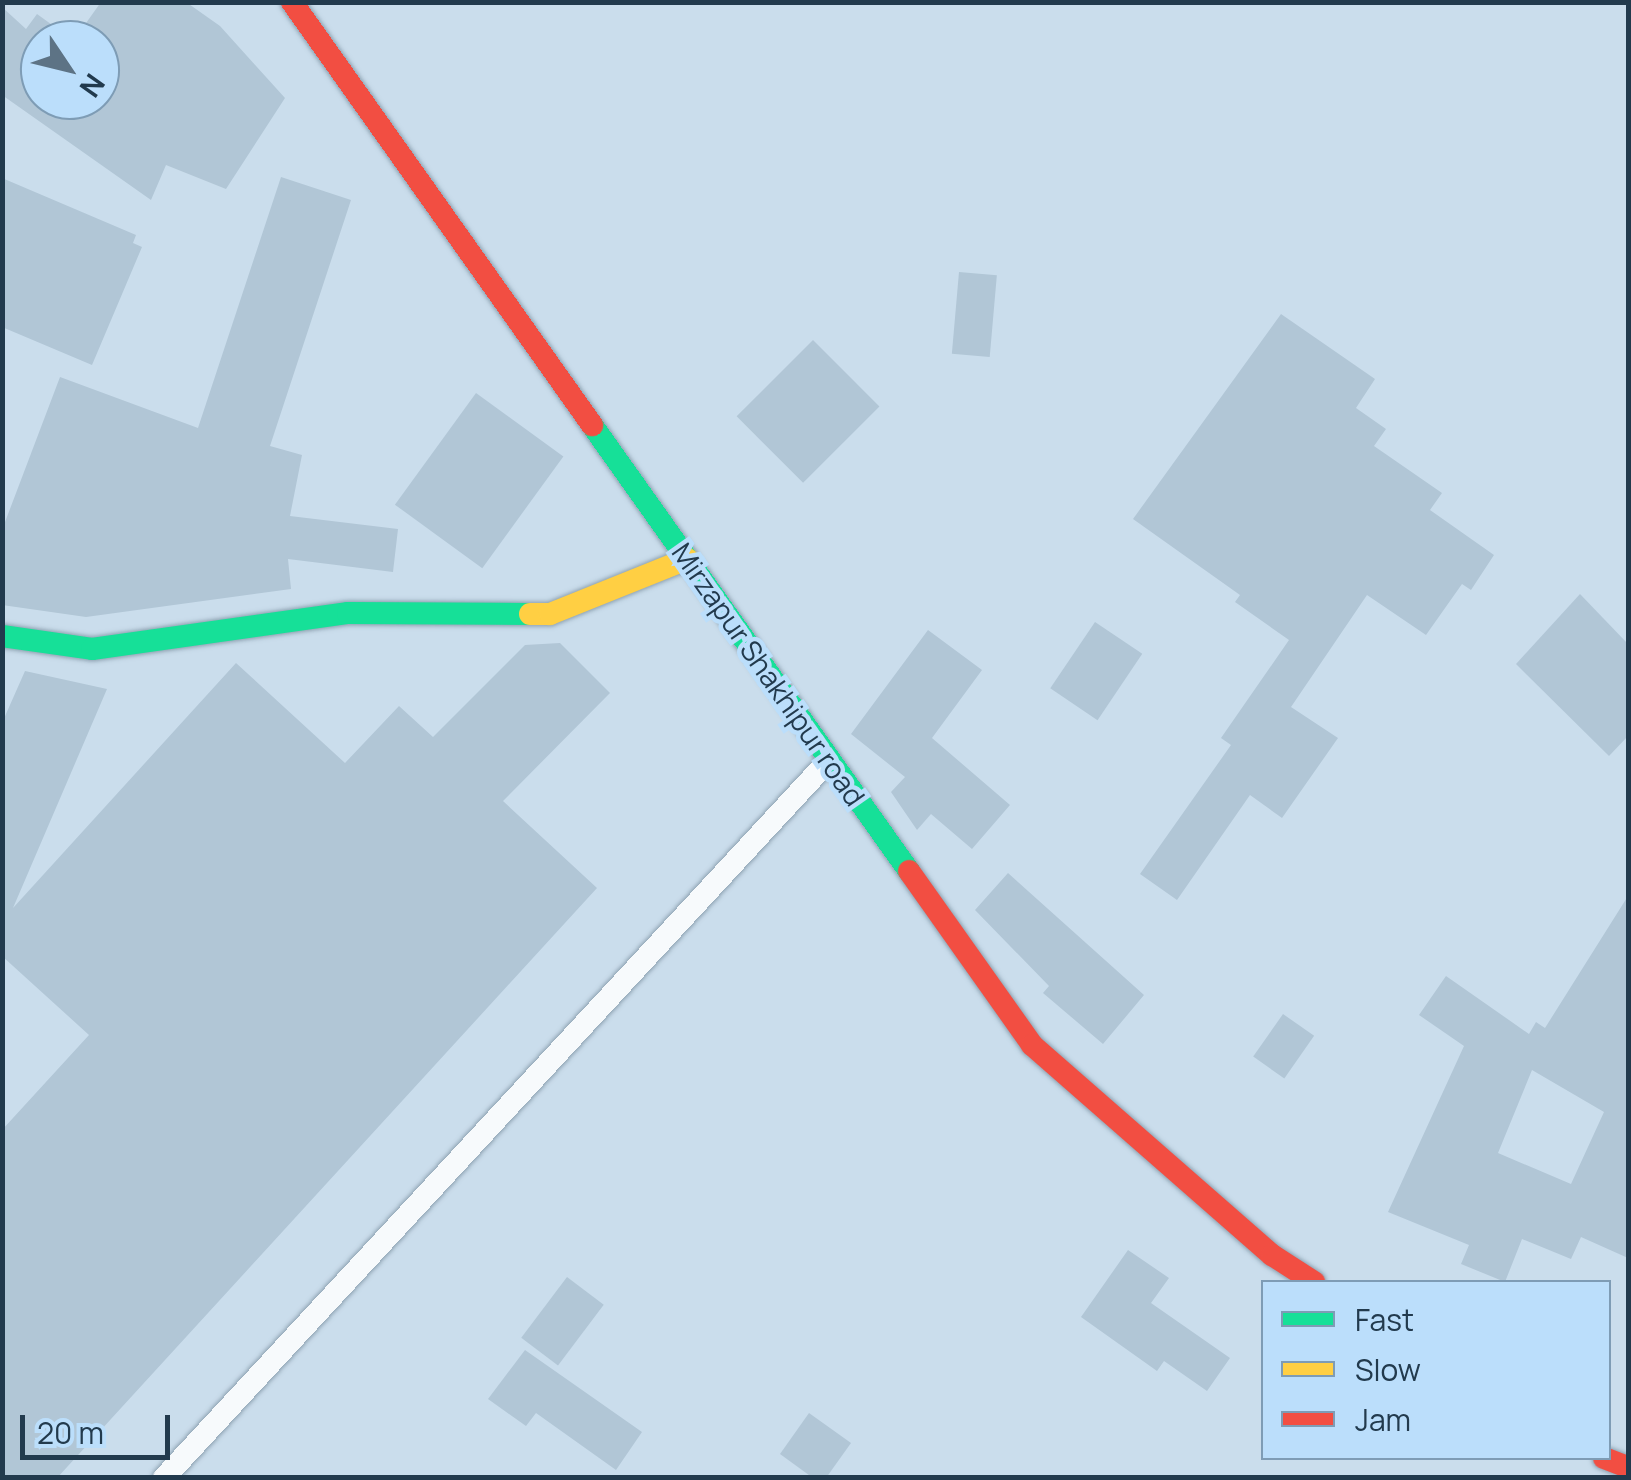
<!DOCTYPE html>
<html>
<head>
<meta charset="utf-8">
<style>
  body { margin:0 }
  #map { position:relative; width:1631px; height:1480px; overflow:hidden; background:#caddec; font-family:Manrope,sans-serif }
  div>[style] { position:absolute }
  .building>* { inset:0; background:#b1c6d6; transform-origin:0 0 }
  .roads { filter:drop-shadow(0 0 2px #8fa3b2) drop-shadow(0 0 2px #8fa3b2) }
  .lane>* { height:22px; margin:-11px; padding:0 11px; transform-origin:11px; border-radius:11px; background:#f7fafc }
  .fast>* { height:22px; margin:-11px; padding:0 11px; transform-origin:11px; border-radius:11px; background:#16e098 }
  .slow>* { height:22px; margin:-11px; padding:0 11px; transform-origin:11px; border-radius:11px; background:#ffcf43 }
  .jam>* { height:22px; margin:-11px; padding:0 11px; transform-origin:11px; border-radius:11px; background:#f24e42 }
  span { translate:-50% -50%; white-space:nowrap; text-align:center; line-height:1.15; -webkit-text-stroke:9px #bbdefb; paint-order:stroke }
  .street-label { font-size:28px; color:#223a4d }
  .frame { position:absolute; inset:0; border:5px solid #223a4d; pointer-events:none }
  .legend { position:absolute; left:1261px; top:1280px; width:350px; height:180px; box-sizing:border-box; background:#bbdefb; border:2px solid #7e9cb5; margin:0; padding:12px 18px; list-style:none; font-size:30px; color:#223a4d }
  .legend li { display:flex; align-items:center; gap:20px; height:50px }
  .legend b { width:50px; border:2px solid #7e9cb5 }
  .north { position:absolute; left:20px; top:20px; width:100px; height:100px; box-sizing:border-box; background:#bbdefb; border:2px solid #7e9cb5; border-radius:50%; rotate:125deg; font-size:28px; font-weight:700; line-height:40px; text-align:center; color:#223a4d }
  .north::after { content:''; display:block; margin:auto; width:35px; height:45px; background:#5d7385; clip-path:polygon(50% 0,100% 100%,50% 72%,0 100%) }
  .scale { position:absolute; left:20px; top:1415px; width:150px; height:45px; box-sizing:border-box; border:5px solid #223a4d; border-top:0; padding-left:12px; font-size:30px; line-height:35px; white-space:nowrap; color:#223a4d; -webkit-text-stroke:8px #bbdefb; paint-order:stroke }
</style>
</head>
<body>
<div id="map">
  <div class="building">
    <div style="clip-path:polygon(101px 2px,186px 2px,220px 26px,285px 98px,226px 189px,166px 165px,151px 200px,2px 95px,2px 7px,26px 29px,37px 14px,73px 40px,40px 40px,40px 100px,100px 100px,100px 40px,74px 40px)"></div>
    <div style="clip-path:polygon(281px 177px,351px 200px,270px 446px,302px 455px,290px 516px,398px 529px,393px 572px,288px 559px,291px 589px,86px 617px,2px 605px,2px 530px,60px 377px,198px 428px)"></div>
    <div style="clip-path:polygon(2px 178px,136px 235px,133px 243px,142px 247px,92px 365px,2px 327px)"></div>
    <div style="left:959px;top:272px;width:38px;height:82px;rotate:5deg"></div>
    <div style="clip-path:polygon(1281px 314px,1375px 379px,1356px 408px,1386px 429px,1374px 446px,1442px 493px,1430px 510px,1494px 555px,1471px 590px,1462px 584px,1426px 635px,1367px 595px,1291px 707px,1338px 738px,1282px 818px,1250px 795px,1177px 900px,1140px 874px,1231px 745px,1221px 738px,1289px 640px,1235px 602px,1240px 595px,1133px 519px)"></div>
    <div style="left:813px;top:340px;width:94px;height:108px;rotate:45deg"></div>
    <div style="left:476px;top:393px;width:108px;height:138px;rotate:36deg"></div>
    <div style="clip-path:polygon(1580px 594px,1628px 644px,1628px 736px,1609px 756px,1516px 664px)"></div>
    <div style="left:1095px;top:622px;width:57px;height:80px;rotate:34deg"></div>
    <div style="clip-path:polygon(928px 630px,982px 670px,932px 738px,1010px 805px,972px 849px,931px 814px,917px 830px,891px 792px,905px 777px,851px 734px)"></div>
    <div style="clip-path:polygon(560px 643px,610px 693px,503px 801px,597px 888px,57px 1478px,2px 1478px,2px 1130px,89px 1035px,2px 956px,2px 723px,25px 671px,107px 689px,13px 908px,236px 663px,345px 763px,399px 706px,433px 737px,525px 645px)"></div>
    <div style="clip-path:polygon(1008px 873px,1144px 995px,1103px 1044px,1043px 993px,1049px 986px,975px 910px)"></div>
    <div style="clip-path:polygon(evenodd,1628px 896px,1628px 1258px,1581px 1237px,1571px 1259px,1522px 1239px,1505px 1282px,1461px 1264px,1469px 1245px,1388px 1212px,1464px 1046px,1419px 1015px,1446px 976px,1529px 1034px,1536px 1022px,1545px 1028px,1628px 896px,1532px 1070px,1604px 1112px,1571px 1184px,1498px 1153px,1532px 1070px)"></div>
    <div style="left:1283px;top:1014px;width:38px;height:52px;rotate:35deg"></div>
    <div style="clip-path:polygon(1128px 1250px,1169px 1278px,1151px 1303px,1230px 1358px,1207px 1391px,1164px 1361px,1157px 1371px,1081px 1317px)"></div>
    <div style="left:567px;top:1277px;width:46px;height:76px;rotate:37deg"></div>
    <div style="clip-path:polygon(525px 1350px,642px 1432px,616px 1470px,536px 1413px,526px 1426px,488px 1399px)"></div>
    <div style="clip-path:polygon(809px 1413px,851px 1443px,826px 1478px,813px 1478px,780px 1454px)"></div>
  </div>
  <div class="roads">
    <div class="lane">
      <div style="left:164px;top:1478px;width:979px;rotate:-47.19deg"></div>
    </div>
    <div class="fast">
      <div style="left:592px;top:425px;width:547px;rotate:54.6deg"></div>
      <div style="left:2px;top:636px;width:91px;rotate:8.2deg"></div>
      <div style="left:92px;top:649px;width:259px;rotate:-8deg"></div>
      <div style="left:348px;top:613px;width:182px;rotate:0.3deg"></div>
    </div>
    <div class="slow">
      <div style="left:530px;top:614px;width:20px"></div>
      <div style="left:550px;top:614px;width:148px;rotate:-21.9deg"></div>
    </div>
    <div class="jam">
      <div style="left:292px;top:2px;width:519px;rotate:54.65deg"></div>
      <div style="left:909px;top:871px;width:213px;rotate:54.7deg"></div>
      <div style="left:1032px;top:1045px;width:319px;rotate:41.2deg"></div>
      <div style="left:1272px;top:1255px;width:50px;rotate:32.7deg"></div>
      <div style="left:1604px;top:1458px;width:26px;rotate:21deg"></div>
    </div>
  </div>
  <div class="street-label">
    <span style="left:769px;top:674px;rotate:55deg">Mirzapur Shakhipur road</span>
  </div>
  <div class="frame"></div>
  <ul class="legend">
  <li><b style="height:12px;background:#16e098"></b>Fast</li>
  <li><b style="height:12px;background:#ffcf43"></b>Slow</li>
  <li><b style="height:12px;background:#f24e42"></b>Jam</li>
  </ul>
  <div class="north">N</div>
  <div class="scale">20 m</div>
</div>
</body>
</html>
